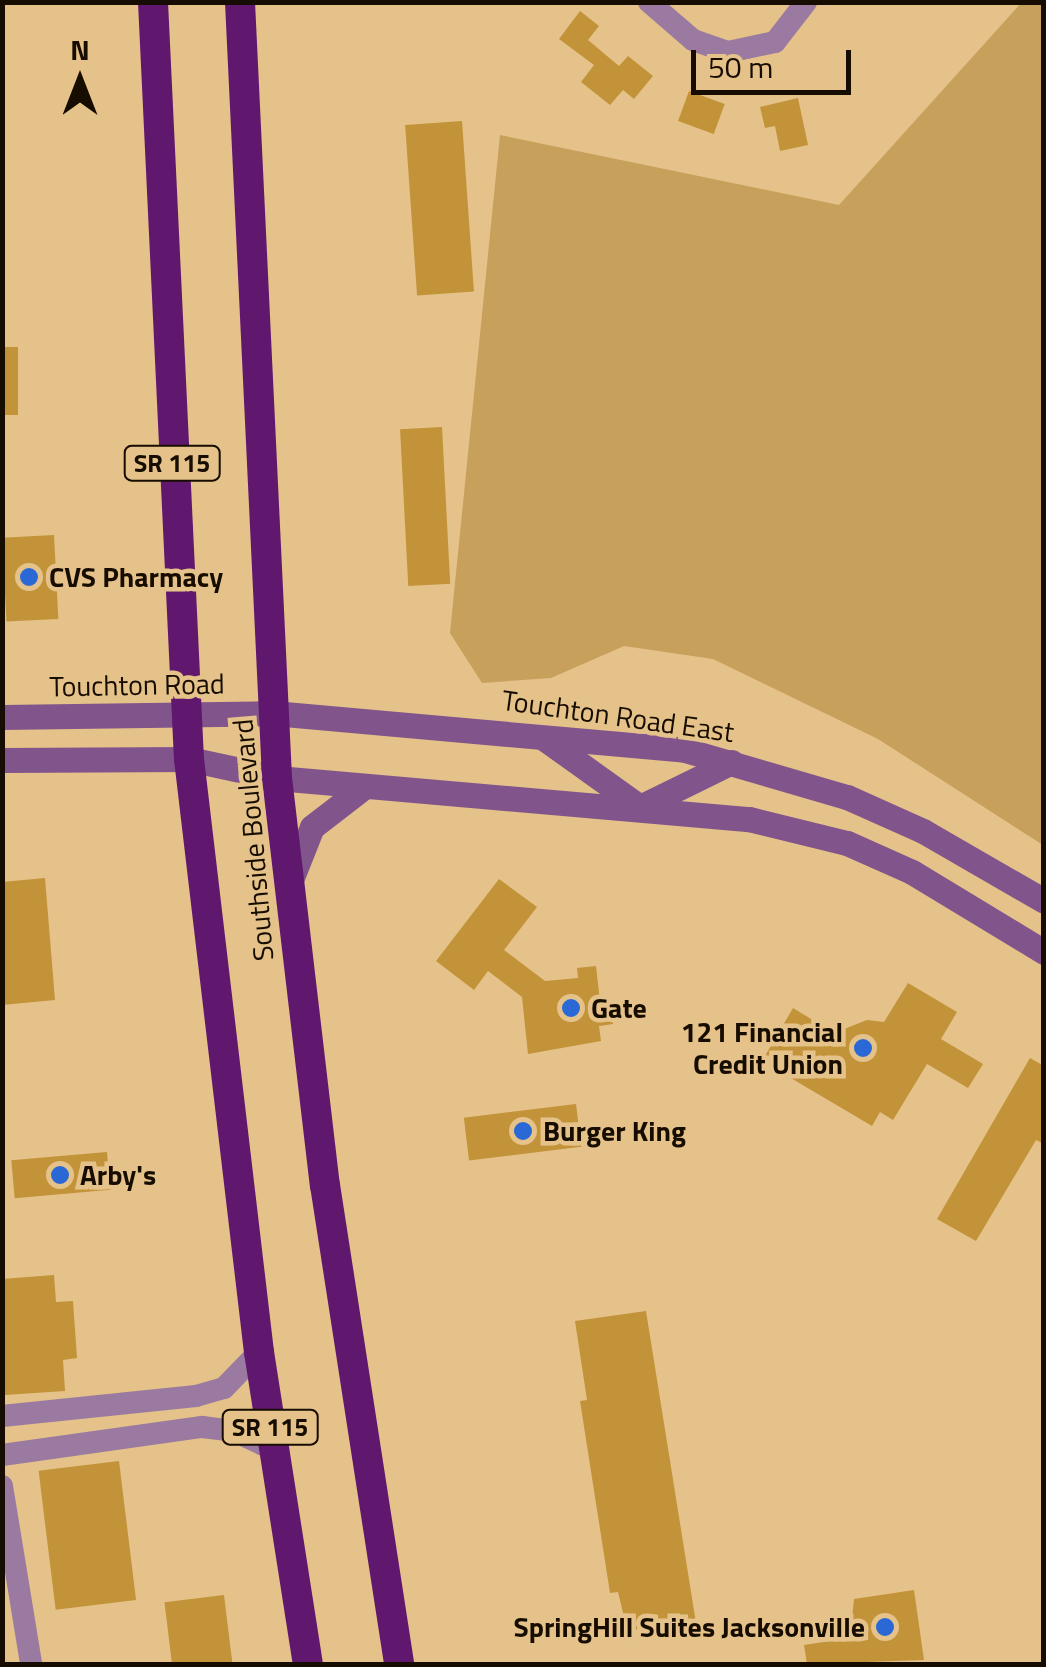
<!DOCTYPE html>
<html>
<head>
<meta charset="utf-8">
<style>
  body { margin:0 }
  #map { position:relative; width:1046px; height:1667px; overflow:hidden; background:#e4c289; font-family:"Titillium Web",sans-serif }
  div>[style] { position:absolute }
  .green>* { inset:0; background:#c7a05b }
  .building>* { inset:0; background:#c29339; transform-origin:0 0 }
  .street>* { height:22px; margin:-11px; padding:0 11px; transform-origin:11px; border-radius:11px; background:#9a7aa0 }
  .secondary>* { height:25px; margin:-12.5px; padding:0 12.5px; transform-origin:12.5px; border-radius:12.5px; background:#82548c }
  .highway>* { height:30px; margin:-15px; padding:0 15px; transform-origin:15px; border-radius:15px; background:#60186e }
  .dots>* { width:28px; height:28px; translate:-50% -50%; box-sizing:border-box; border:5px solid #e4c289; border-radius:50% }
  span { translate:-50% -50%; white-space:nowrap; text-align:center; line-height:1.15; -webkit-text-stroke:9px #e4c289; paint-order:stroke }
  .shield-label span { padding:2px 8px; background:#e4c289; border:2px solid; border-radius:8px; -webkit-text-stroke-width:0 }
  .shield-label { font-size:25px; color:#170c00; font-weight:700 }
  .poi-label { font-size:28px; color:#170c00; font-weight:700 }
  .left { translate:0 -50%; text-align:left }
  .right { translate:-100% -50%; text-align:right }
  .street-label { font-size:28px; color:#170c00 }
  .frame { position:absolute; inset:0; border:5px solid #170c00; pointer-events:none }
  .north { position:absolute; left:30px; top:30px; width:100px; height:100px; -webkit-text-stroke:8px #e4c289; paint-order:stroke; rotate:0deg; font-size:28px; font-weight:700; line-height:40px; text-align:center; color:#170c00 }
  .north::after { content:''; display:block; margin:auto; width:35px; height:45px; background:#170c00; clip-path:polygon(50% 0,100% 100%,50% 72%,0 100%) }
  .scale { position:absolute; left:691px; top:50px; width:160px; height:45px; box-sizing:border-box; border:5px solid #170c00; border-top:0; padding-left:12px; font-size:30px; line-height:35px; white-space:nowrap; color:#170c00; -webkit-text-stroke:8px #e4c289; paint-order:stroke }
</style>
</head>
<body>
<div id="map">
  <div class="green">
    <div style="clip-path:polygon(1022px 2px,1044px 3px,1043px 845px,878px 739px,713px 659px,624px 646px,551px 678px,482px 683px,450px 633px,500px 135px,839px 205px)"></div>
  </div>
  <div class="building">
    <div style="clip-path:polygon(580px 11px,599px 26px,588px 40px,619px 66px,628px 56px,653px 76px,634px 99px,623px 90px,610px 105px,581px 82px,594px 65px,559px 39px)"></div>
    <div style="left:689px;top:91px;width:38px;height:32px;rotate:20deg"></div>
    <div style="clip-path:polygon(798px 98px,808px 145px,780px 151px,775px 126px,765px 128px,760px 107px)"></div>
    <div style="left:462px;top:121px;width:171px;height:57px;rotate:86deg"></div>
    <div style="left:2px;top:347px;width:16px;height:68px"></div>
    <div style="left:442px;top:427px;width:157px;height:42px;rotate:87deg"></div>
    <div style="left:54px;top:535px;width:84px;height:52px;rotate:87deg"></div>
    <div style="clip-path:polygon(45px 878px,55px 1000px,2px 1005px,2px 882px)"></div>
    <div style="clip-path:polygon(499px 879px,537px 907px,504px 950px,545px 981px,578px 978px,577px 968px,596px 966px,600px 1001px,610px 1000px,613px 1024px,599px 1026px,601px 1041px,528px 1054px,522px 997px,488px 971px,474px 990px,436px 961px)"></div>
    <div style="clip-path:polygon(908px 983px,957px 1012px,941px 1039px,983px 1064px,968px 1088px,927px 1064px,893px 1120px,880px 1112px,872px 1126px,762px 1061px,793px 1008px,834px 1033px,867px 1020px,884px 1022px)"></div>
    <div style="clip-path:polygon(1030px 1058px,1044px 1066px,1044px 1144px,1036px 1140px,976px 1241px,937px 1219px)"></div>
    <div style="left:576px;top:1104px;width:43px;height:113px;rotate:83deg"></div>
    <div style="left:107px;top:1152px;width:38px;height:96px;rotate:85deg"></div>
    <div style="clip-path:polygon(54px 1275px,56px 1302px,73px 1301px,77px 1358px,63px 1360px,65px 1391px,5px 1395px,2px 1279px)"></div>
    <div style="clip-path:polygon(646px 1311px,696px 1623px,642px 1632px,626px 1625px,618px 1592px,610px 1593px,580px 1401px,587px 1400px,575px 1321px)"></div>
    <div style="left:119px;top:1461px;width:140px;height:81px;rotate:83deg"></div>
    <div style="clip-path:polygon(914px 1590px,924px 1660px,807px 1664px,804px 1645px,850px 1638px,854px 1599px)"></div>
    <div style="left:224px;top:1595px;width:69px;height:60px;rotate:83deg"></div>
  </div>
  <div class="street">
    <div style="left:649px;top:2px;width:58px;rotate:40.8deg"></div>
    <div style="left:693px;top:40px;width:37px;rotate:19deg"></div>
    <div style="left:728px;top:52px;width:48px;rotate:-12deg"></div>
    <div style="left:775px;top:42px;width:51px;rotate:-52.2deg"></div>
    <div style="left:2px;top:1416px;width:195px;rotate:-5.9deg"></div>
    <div style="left:196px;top:1396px;width:29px;rotate:-16deg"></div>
    <div style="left:224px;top:1388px;width:50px;rotate:-45.8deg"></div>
    <div style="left:2px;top:1455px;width:202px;rotate:-8deg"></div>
    <div style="left:202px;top:1427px;width:32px;rotate:7deg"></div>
    <div style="left:234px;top:1431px;width:44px;rotate:25.4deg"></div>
    <div style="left:2px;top:1486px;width:180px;rotate:80.7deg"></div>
  </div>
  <div class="secondary">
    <div style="left:2px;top:717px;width:271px;rotate:-0.8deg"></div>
    <div style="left:273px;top:713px;width:414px;rotate:5.1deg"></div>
    <div style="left:685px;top:750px;width:169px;rotate:16.2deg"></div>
    <div style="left:847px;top:797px;width:83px;rotate:24.1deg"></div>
    <div style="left:923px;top:831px;width:140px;rotate:30deg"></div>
    <div style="left:545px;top:739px;width:117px;rotate:35.6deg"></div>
    <div style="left:640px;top:807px;width:102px;rotate:-26.1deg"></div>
    <div style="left:2px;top:760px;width:187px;rotate:-0.3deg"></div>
    <div style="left:189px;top:759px;width:90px;rotate:12.2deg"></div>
    <div style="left:277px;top:778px;width:474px;rotate:5deg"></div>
    <div style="left:749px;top:819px;width:101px;rotate:13.8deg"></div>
    <div style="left:847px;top:843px;width:71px;rotate:24deg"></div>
    <div style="left:912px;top:872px;width:154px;rotate:31.2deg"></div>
    <div style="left:289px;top:885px;width:62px;rotate:-68.4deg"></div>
    <div style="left:312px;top:827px;width:67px;rotate:-37.7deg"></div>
  </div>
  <div class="highway">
    <div style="left:153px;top:2px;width:758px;rotate:87.28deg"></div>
    <div style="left:189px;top:759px;width:597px;rotate:83.27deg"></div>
    <div style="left:259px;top:1352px;width:316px;rotate:81.1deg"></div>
    <div style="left:240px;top:2px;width:777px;rotate:87.27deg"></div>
    <div style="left:277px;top:778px;width:410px;rotate:83.3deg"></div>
    <div style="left:325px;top:1185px;width:485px;rotate:81.2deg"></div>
  </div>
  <div class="dots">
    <div style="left:29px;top:577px;background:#2968d5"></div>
    <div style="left:571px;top:1008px;background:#2968d5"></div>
    <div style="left:863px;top:1048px;background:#2968d5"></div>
    <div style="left:523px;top:1131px;background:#2968d5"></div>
    <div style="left:60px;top:1175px;background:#2968d5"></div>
    <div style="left:885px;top:1627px;background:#2968d5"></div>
  </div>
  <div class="shield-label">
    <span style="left:172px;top:463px">SR 115</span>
    <span style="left:270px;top:1427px">SR 115</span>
  </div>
  <div class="poi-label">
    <span class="left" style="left:49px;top:577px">CVS Pharmacy</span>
    <span class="left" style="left:591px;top:1008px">Gate</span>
    <span class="right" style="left:843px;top:1048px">121 Financial<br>Credit Union</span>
    <span class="left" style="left:543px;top:1131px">Burger King</span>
    <span class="left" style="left:80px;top:1175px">Arby's</span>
    <span class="right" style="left:865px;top:1627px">SpringHill Suites Jacksonville</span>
  </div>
  <div class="street-label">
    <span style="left:137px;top:685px;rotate:-1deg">Touchton Road</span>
    <span style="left:618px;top:716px;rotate:8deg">Touchton Road East</span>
    <span style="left:253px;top:840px;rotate:-95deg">Southside Boulevard</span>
  </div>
  <div class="frame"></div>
  <div class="north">N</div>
  <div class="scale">50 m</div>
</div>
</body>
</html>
